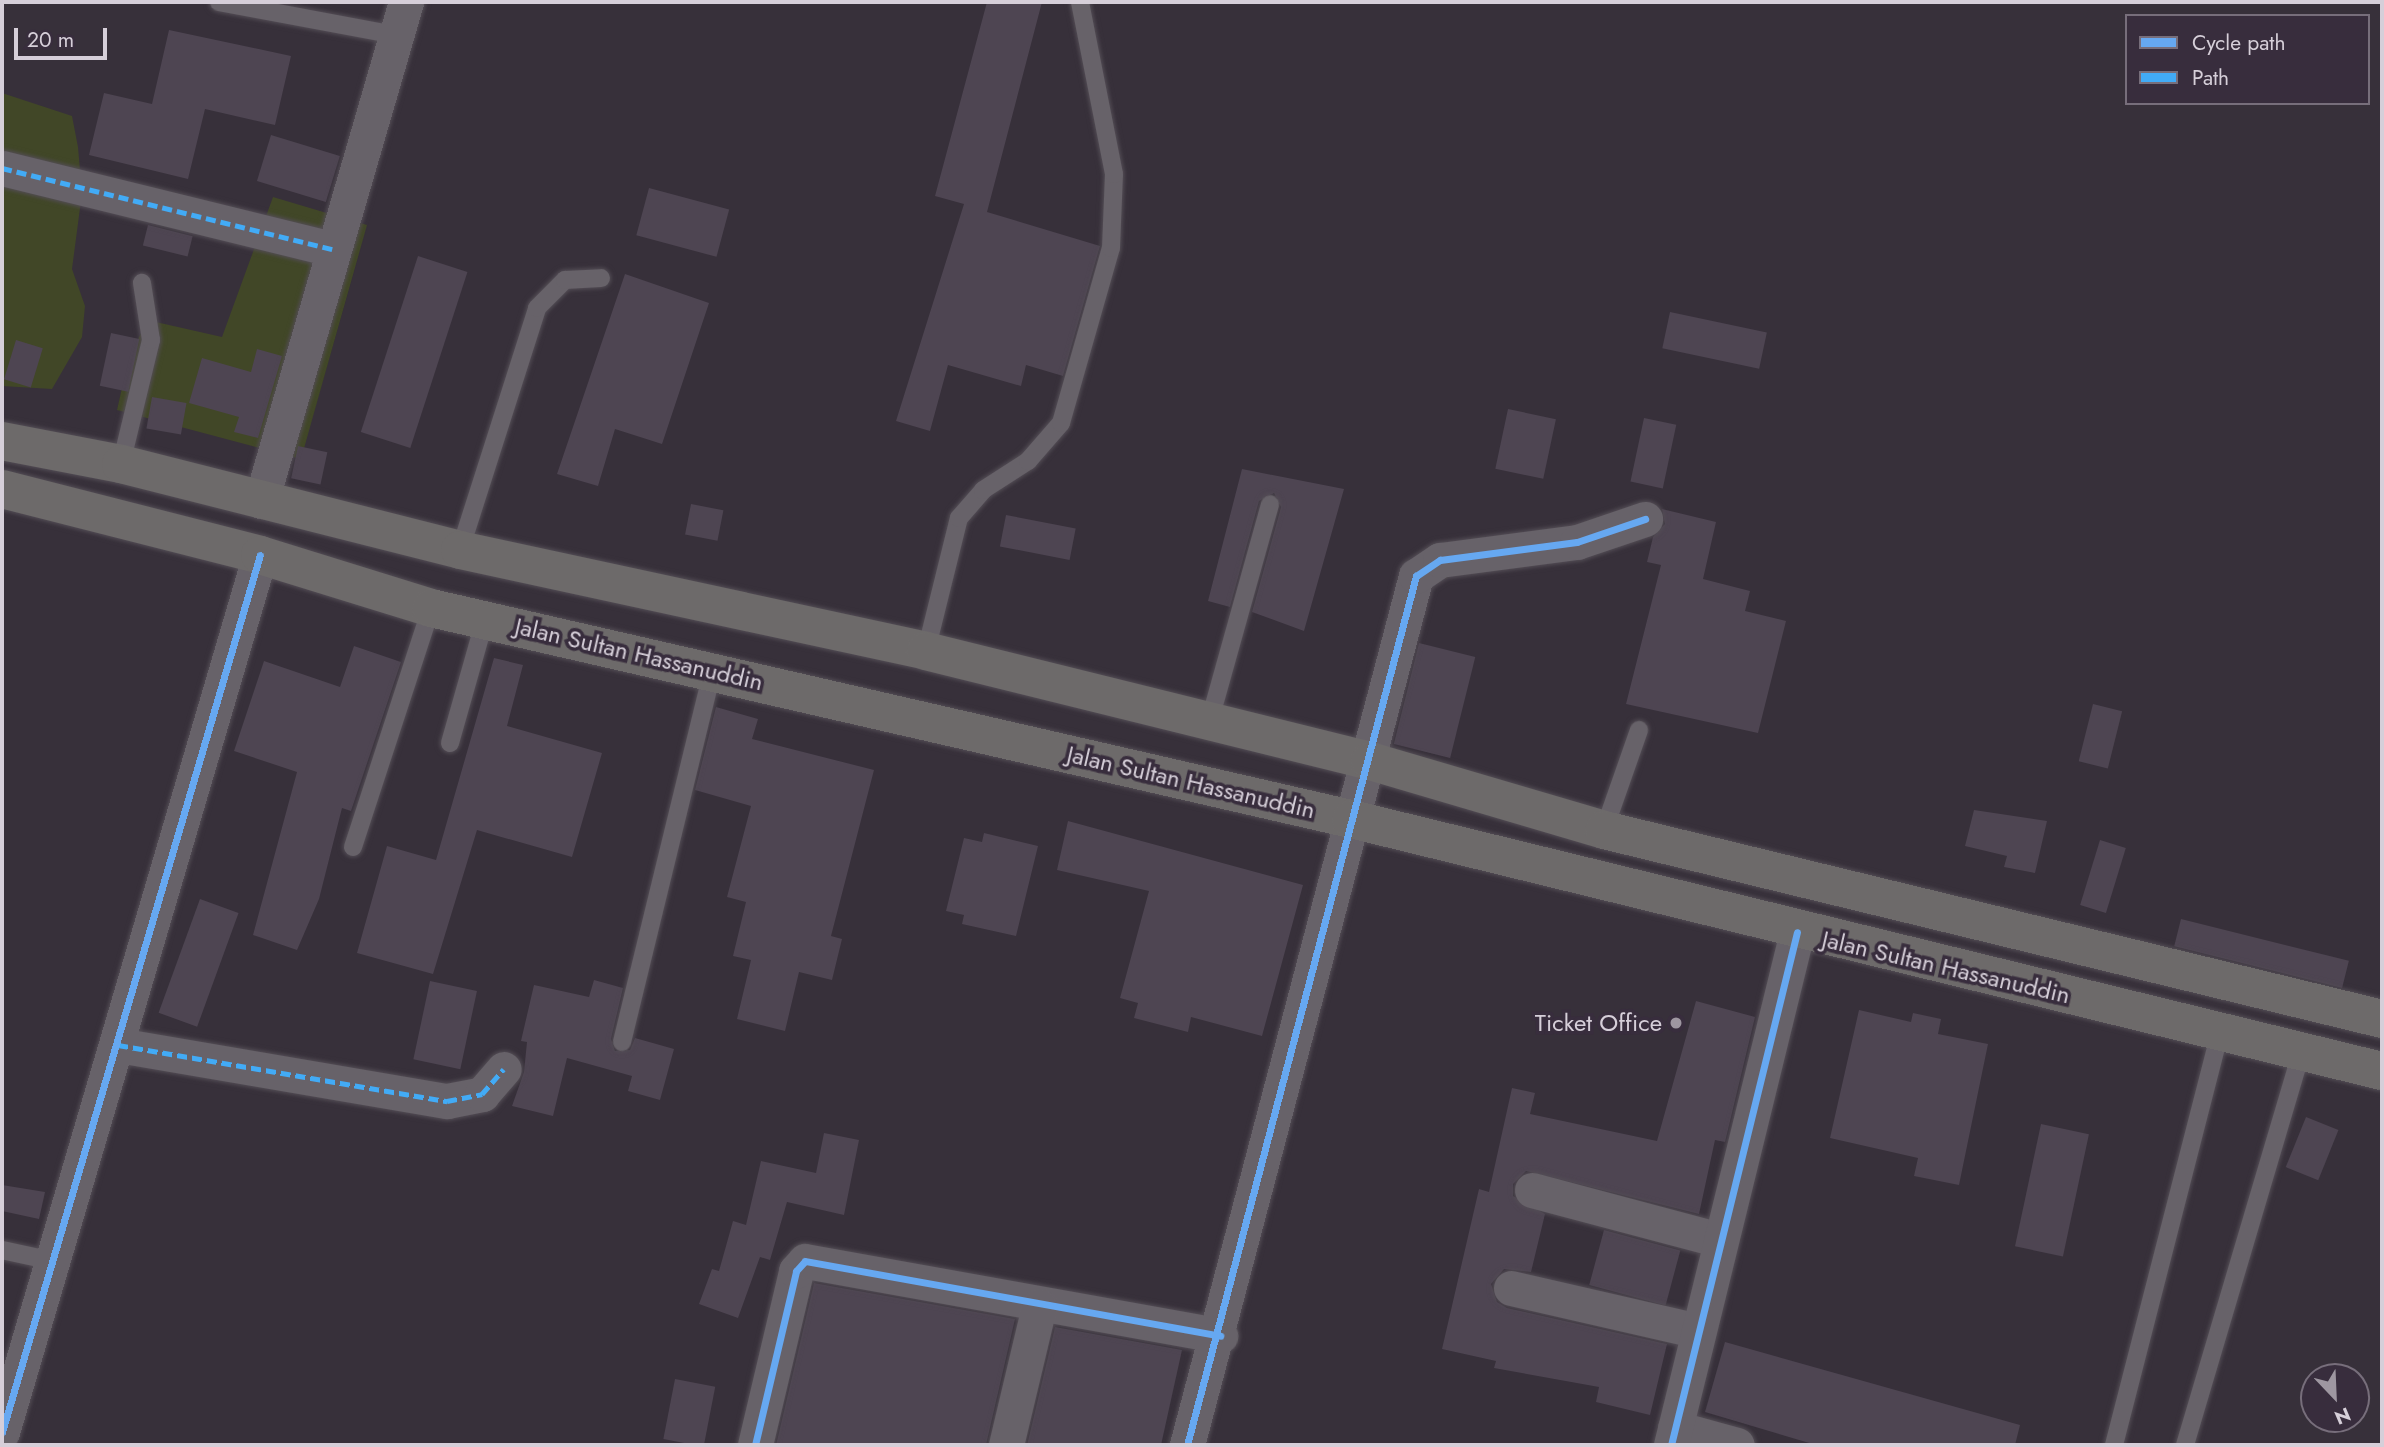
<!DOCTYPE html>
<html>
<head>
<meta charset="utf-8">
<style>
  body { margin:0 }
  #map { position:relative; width:2384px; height:1447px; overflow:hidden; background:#37303a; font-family:Jost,sans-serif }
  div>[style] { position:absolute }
  .green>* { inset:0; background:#414727 }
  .building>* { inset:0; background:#4e4552; transform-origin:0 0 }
  .roads { filter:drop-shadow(0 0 2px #534d55) drop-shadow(0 0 2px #534d55) }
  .service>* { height:18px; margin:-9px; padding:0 9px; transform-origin:9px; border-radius:9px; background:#676269 }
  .minor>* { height:35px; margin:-17.5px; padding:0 17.5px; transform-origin:17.5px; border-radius:17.5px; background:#676269 }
  .primary>* { height:38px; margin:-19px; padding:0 19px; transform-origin:19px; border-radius:19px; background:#6d6a6a }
  .quiet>* { height:5px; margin-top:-2.5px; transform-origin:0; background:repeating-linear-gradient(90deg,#42abf6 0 10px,transparent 0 15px) }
  .cycleway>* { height:7px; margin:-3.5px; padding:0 3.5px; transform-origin:3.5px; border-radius:3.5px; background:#66a8f1 }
  .dots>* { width:19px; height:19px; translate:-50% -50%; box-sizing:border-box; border:4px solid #382d3d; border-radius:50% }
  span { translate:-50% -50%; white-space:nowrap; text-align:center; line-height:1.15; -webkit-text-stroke:7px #382d3d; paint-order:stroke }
  .street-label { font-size:24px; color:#d6cfd9 }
  .poi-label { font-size:24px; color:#d6cfd9 }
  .right { translate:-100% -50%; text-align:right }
  .frame { position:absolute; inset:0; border:4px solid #d6cfd9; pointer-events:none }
  .legend { position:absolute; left:2125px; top:14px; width:245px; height:91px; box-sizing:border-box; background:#382d3d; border:2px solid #776e7b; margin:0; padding:9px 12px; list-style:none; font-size:21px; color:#d6cfd9 }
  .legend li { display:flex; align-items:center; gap:14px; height:35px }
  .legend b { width:35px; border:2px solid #776e7b }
  .north { position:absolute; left:2300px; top:1363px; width:70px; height:70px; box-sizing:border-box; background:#382d3d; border:2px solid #776e7b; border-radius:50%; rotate:157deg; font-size:19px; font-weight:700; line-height:28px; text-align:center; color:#d6cfd9 }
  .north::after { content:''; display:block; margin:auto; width:24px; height:32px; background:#9e97a1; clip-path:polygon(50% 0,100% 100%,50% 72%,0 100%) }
  .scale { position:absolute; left:14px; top:28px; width:93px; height:32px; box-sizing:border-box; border:4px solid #d6cfd9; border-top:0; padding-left:9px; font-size:21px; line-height:24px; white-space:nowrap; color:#d6cfd9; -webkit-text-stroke:5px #382d3d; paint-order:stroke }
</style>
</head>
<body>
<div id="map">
  <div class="green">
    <div style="clip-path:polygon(2px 93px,72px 116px,78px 147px,82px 193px,72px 269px,85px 306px,82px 337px,52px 389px,2px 386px)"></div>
    <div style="clip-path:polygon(273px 197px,367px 225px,301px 459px,117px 410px,128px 361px,147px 320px,222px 337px)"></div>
  </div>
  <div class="building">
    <div style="clip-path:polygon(987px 2px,1042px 2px,987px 212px,1100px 246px,1063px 376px,1026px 365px,1021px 386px,948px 365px,930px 431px,896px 421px,964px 204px,935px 196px)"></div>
    <div style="clip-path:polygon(169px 30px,291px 56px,275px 125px,205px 109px,188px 179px,89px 155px,104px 93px,152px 104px)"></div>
    <div style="left:271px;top:135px;width:72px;height:48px;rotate:17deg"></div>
    <div style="left:649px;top:188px;width:83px;height:49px;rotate:15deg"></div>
    <div style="left:148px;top:225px;width:46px;height:21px;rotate:14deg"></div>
    <div style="left:418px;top:256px;width:52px;height:185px;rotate:18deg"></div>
    <div style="clip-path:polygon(625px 274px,709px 303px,662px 444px,615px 429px,598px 486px,557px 474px)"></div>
    <div style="left:1670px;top:312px;width:99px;height:37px;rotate:12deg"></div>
    <div style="left:111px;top:333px;width:29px;height:54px;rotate:12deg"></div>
    <div style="left:16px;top:340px;width:28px;height:41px;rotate:17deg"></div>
    <div style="clip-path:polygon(257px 349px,282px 356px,258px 438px,234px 432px,239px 417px,189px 403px,202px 358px,251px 372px)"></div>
    <div style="left:152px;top:397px;width:35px;height:32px;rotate:10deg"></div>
    <div style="left:1508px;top:409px;width:49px;height:61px;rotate:12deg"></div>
    <div style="left:1644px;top:418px;width:33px;height:65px;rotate:12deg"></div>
    <div style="left:298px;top:446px;width:30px;height:33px;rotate:12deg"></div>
    <div style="clip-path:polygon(1242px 469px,1344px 489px,1304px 631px,1252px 612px,1281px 507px,1274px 493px,1259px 501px,1230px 607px,1208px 601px)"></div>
    <div style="left:691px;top:504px;width:33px;height:31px;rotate:11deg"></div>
    <div style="clip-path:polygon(1662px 509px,1716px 522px,1703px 579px,1750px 591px,1745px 611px,1786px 621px,1758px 733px,1626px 704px,1661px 565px,1647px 562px,1653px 537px,1665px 524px)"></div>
    <div style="left:1006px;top:515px;width:71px;height:32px;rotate:11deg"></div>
    <div style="left:1419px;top:643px;width:58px;height:104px;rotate:14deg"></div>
    <div style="clip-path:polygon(354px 646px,401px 662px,351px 811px,342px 808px,319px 899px,297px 950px,253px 935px,297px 772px,234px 751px,264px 661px,340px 687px)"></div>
    <div style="clip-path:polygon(494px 658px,523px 665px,507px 726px,602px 753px,572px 857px,477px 830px,433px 974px,357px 953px,387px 846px,436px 860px)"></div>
    <div style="left:2093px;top:704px;width:30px;height:59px;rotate:14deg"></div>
    <div style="clip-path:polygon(716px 707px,758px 719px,752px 739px,874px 770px,831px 936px,842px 939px,832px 980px,799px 972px,785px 1031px,737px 1019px,751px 960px,733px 956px,746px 902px,727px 897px,751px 806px,695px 790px)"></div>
    <div style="clip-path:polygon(1974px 810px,2047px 821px,2035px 873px,2004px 867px,2007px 856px,1965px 846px)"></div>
    <div style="clip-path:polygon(1068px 821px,1303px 885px,1262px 1036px,1191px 1017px,1188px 1032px,1134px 1018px,1138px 1003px,1120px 998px,1149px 891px,1057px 870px)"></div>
    <div style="clip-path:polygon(984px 833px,1038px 846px,1016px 936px,962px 924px,964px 915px,946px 911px,964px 838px,982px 842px)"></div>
    <div style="left:2100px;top:840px;width:27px;height:68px;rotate:17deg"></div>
    <div style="left:200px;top:899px;width:41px;height:121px;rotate:20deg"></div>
    <div style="left:2181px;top:919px;width:173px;height:28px;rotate:14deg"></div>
    <div style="clip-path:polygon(594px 980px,623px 988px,611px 1039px,615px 1051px,630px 1050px,635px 1038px,674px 1049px,660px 1100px,628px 1091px,632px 1076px,567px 1058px,553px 1116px,512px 1106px,524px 1072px,527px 1042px,521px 1041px,534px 985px,589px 997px)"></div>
    <div style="left:430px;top:981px;width:48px;height:80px;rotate:12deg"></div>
    <div style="clip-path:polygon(1696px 1001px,1755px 1017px,1725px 1142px,1715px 1140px,1699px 1214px,1526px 1171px,1513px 1184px,1513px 1196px,1545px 1214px,1531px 1272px,1504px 1269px,1491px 1284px,1497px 1302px,1507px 1308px,1667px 1344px,1650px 1415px,1596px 1402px,1599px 1387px,1494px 1368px,1496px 1361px,1442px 1349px,1479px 1189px,1489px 1192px,1512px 1088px,1535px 1093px,1530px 1114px,1657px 1141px)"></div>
    <div style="clip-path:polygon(1859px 1010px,1911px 1022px,1913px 1013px,1941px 1019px,1938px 1034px,1988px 1044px,1959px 1185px,1914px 1176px,1918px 1158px,1830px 1138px)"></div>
    <div style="left:2306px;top:1117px;width:35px;height:54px;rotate:22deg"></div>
    <div style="left:2041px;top:1124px;width:49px;height:125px;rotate:12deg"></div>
    <div style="clip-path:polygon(824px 1133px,859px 1140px,844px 1215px,787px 1202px,770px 1260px,760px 1257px,738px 1318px,699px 1304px,712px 1269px,719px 1271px,733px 1221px,746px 1225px,761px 1161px,816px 1173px)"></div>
    <div style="clip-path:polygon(2px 1185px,45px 1192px,39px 1219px,2px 1211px)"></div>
    <div style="left:1604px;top:1230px;width:79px;height:57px;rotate:15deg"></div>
    <div style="clip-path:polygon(814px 1283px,1015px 1319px,986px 1445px,776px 1445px)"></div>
    <div style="clip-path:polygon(1055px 1327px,1182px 1350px,1161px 1445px,1027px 1445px)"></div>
    <div style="clip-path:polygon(1725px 1342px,2020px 1425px,2015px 1445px,1816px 1445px,1705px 1412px)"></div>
    <div style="left:675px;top:1379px;width:41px;height:61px;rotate:11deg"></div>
  </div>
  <div class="roads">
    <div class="service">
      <div style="left:219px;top:2px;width:180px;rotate:10.6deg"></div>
      <div style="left:121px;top:464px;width:128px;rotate:-76.4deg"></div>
      <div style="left:151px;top:340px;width:58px;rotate:-99deg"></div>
      <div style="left:460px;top:550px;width:254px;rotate:-72.3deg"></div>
      <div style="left:537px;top:308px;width:40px;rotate:-45deg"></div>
      <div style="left:565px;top:280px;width:36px;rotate:-3deg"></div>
      <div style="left:926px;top:651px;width:137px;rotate:-76.1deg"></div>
      <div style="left:959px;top:518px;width:37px;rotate:-49deg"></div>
      <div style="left:983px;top:490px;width:54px;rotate:-32.8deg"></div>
      <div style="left:1028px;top:461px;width:50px;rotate:-49deg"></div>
      <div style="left:1061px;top:423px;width:182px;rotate:-74.1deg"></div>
      <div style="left:1111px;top:248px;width:74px;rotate:-87.7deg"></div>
      <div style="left:1114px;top:174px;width:175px;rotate:-101.2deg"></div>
      <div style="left:1209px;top:723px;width:227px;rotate:-74.4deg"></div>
      <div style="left:450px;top:743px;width:129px;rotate:-74.2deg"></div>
      <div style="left:1604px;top:830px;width:106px;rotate:-70.7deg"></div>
      <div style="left:353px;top:847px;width:251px;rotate:-71.9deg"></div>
      <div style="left:622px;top:1042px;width:384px;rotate:-76.3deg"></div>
      <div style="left:2px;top:1250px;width:52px;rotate:12.2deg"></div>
      <div style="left:2114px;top:1445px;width:426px;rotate:-75.6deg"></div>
      <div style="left:2185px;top:1445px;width:411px;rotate:-73.5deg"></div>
    </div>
    <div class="minor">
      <div style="left:2px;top:168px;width:340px;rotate:13.8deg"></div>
      <div style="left:261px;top:501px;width:520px;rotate:-73.8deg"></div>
      <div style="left:118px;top:1045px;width:334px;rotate:9.7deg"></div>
      <div style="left:447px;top:1101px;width:36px;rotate:-11deg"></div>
      <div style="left:482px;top:1094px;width:33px;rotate:-49deg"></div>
      <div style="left:1532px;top:1190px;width:195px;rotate:14.9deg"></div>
      <div style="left:1511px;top:1288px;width:189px;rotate:12.9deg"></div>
      <div style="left:1675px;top:1428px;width:64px;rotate:15.3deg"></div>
      <div style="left:2px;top:1432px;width:914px;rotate:-73.61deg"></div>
      <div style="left:755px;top:1445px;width:179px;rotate:-76.7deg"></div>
      <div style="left:796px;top:1271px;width:13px;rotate:-48deg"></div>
      <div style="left:805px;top:1261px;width:422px;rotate:10.2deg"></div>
      <div style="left:1006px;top:1445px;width:143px;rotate:-76.6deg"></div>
      <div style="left:1187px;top:1445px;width:899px;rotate:-75.24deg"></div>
      <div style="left:1416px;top:576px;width:29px;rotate:-34deg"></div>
      <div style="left:1440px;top:560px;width:138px;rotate:-7.5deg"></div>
      <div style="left:1577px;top:542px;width:72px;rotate:-18.7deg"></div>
      <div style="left:1671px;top:1445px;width:528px;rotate:-76.2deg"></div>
    </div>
    <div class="primary">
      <div style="left:2px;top:441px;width:121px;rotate:10.9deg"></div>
      <div style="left:121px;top:464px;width:350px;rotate:14.2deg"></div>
      <div style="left:460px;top:550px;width:477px;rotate:12.2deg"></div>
      <div style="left:926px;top:651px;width:457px;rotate:13.9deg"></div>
      <div style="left:1370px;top:761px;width:244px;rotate:16.4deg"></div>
      <div style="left:1604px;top:830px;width:801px;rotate:13.65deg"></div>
      <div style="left:2px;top:489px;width:266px;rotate:14.3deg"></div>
      <div style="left:260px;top:555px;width:179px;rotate:17.2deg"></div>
      <div style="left:431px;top:608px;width:944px;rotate:12.92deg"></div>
      <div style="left:1351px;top:819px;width:1061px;rotate:13.74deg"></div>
    </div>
  </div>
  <div class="quiet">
    <div style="left:2px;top:168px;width:340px;rotate:13.8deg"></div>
    <div style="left:118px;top:1045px;width:334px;rotate:9.7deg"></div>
    <div style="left:447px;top:1101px;width:36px;rotate:-11deg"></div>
    <div style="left:482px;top:1094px;width:33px;rotate:-49deg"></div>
  </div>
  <div class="cycleway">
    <div style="left:2px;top:1432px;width:914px;rotate:-73.61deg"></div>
    <div style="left:755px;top:1445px;width:179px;rotate:-76.7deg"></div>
    <div style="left:796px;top:1271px;width:13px;rotate:-48deg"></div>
    <div style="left:805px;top:1261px;width:422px;rotate:10.2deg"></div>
    <div style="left:1187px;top:1445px;width:899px;rotate:-75.24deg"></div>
    <div style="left:1416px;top:576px;width:29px;rotate:-34deg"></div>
    <div style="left:1440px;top:560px;width:138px;rotate:-7.5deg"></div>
    <div style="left:1577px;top:542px;width:72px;rotate:-18.7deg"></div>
    <div style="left:1671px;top:1445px;width:528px;rotate:-76.2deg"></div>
  </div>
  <div class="dots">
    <div style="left:1676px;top:1023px;background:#9e97a1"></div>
  </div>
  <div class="street-label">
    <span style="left:639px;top:654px;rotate:13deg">Jalan Sultan Hassanuddin</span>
    <span style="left:1191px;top:782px;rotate:13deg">Jalan Sultan Hassanuddin</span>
    <span style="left:1946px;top:967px;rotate:13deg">Jalan Sultan Hassanuddin</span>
  </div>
  <div class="poi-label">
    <span class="right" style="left:1662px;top:1023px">Ticket Office</span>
  </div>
  <div class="frame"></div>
  <ul class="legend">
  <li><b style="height:9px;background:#66a8f1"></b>Cycle path</li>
  <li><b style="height:9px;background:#42abf6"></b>Path</li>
  </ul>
  <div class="north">N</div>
  <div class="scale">20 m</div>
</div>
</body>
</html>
